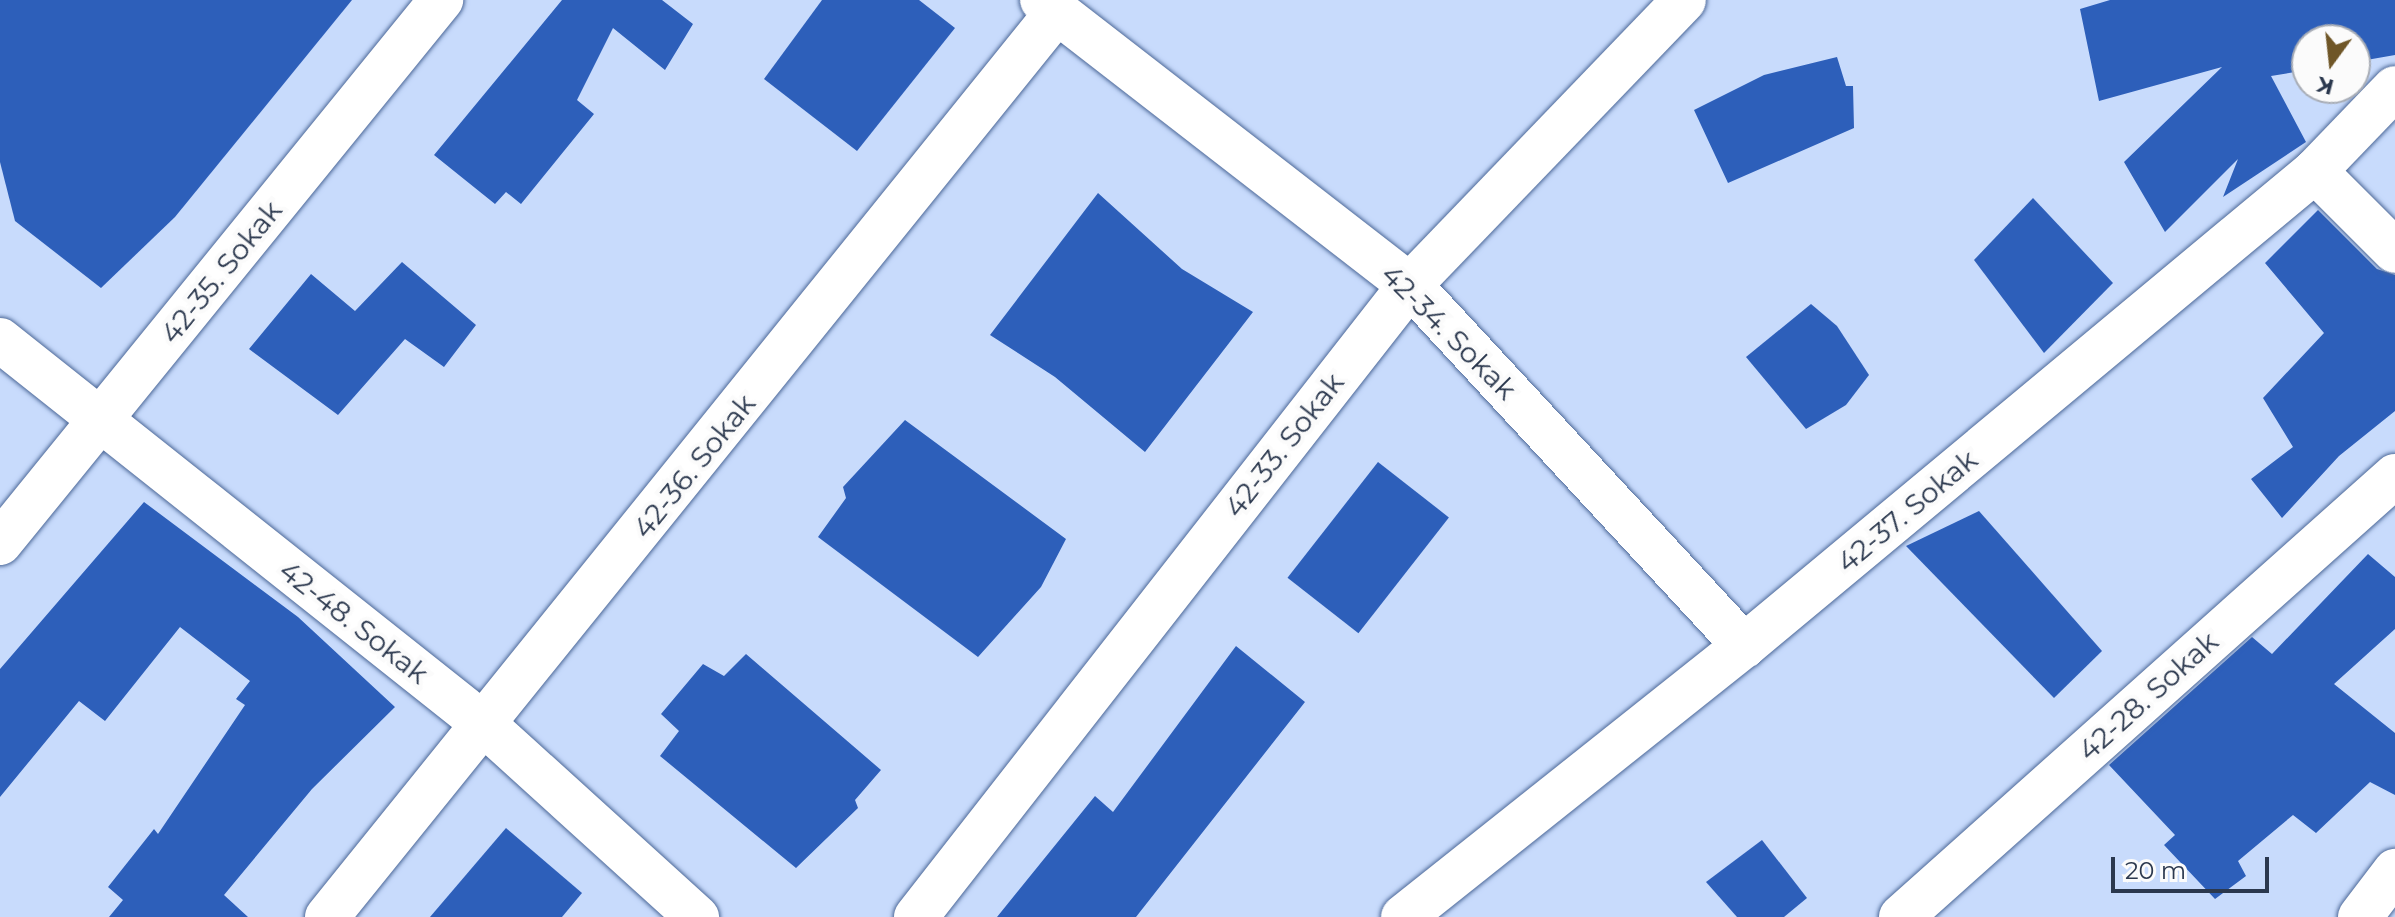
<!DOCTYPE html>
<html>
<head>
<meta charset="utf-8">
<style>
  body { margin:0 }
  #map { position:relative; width:2395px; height:917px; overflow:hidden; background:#c8dbfc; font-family:Montserrat,sans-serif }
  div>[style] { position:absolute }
  .building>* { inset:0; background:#2d5fba; transform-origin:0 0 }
  .roads { filter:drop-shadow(0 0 2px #4c6898) drop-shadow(0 0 2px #4c6898) }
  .minor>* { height:44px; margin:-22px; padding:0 22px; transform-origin:22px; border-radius:22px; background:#fff }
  span { translate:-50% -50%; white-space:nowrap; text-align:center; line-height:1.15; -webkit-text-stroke:8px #fbfbfb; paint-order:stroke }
  .street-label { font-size:28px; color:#2b384e }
  .north { position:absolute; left:2291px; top:24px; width:80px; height:80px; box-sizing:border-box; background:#fbfbfb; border:2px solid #a8adb6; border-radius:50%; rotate:195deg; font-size:22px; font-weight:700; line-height:32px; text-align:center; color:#2b384e }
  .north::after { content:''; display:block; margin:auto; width:28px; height:36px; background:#6f5627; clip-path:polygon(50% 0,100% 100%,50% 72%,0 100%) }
  .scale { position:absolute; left:2111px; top:857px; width:158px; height:36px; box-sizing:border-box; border:4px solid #2b384e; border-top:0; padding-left:10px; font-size:24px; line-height:28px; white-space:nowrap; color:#2b384e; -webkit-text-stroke:6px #fbfbfb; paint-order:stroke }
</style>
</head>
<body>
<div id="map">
  <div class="building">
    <div style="clip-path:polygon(0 0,352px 0,175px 217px,101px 288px,15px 221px,0 162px)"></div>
    <div style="clip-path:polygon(562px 0,662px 0,693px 24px,665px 70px,613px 28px,577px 100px,594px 114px,521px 204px,506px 192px,495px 204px,434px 155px)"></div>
    <div style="clip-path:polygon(822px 0,919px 0,955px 28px,857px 151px,764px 79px)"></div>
    <div style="clip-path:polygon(2110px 0,2395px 0,2395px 55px,2355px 62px,2355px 40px,2307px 40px,2307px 70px,2271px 76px,2306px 142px,2223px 197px,2238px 159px,2165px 232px,2124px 162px,2222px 67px,2099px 101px,2080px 9px)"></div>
    <div style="clip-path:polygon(1837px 57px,1846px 86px,1853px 86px,1854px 128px,1728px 183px,1694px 110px,1764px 75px)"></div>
    <div style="clip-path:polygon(1098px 193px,1182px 269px,1253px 312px,1145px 452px,1055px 377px,990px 335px)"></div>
    <div style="clip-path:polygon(2033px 198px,2113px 283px,2044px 353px,1974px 260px)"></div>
    <div style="clip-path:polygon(2318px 210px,2377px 269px,2395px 275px,2395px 411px,2339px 456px,2282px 518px,2251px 479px,2293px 447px,2263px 398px,2324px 333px,2265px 263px)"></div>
    <div style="clip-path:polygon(402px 262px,476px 325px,444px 367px,405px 339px,338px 415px,249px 349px,311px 274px,355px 311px)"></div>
    <div style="clip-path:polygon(1811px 304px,1837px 326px,1869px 375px,1846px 405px,1806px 429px,1746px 357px)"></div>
    <div style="clip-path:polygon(905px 420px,1066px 539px,1041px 587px,978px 657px,818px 537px,846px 498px,843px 487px)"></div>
    <div style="left:1378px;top:462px;width:90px;height:147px;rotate:38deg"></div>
    <div style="clip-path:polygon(144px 502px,298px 617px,395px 707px,312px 789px,224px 895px,248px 917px,109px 917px,123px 900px,108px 887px,154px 829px,158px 834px,245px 705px,236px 699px,250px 681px,180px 627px,105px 721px,79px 701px,0 797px,0 669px)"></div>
    <div style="clip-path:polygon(1979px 511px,2102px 651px,2054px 698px,1906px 546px)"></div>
    <div style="clip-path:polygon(2368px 554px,2395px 577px,2395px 629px,2334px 684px,2395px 733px,2395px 795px,2370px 782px,2316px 833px,2293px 815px,2238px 861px,2246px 876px,2215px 899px,2164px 845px,2175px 835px,2109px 765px,2252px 637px,2272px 654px)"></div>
    <div style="clip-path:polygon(1236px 646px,1305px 702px,1136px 917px,997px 917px,1095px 796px,1113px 812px)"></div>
    <div style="clip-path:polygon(746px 654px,881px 770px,855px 800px,858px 808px,796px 868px,660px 756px,679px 731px,661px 714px,703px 664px,724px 676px)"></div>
    <div style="clip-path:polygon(506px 828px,582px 893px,562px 917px,430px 917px)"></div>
    <div style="clip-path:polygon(1762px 840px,1807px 898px,1784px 917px,1737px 917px,1706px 882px)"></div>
  </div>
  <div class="roads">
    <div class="minor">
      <div style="left:1042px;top:0;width:465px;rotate:37.8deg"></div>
      <div style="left:1410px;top:285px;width:492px;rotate:47.2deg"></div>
      <div style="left:2315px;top:171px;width:113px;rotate:45deg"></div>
      <div style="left:0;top:340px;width:621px;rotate:38.46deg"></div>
      <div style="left:486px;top:726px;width:285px;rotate:42.2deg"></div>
      <div style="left:0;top:543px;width:700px;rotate:-50.92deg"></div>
      <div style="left:327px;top:917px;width:1163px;rotate:-51.11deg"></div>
      <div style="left:916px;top:917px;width:802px;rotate:-51.99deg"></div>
      <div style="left:1410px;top:285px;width:395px;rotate:-46.1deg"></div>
      <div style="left:1403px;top:917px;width:436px;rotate:-38.5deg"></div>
      <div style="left:1744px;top:646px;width:743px;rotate:-39.76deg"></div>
      <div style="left:2315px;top:171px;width:115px;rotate:-46.1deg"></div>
      <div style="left:1901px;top:917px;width:662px;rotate:-41.76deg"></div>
      <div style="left:2360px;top:917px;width:58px;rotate:-52.7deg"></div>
    </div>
  </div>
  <div class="street-label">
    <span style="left:221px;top:272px;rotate:-51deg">42-35. Sokak</span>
    <span style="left:1449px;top:332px;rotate:45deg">42-34. Sokak</span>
    <span style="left:1284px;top:445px;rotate:-52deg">42-33. Sokak</span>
    <span style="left:694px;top:466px;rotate:-51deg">42-36. Sokak</span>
    <span style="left:1907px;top:511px;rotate:-40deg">42-37. Sokak</span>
    <span style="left:354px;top:622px;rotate:38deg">42-48. Sokak</span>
    <span style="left:2148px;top:696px;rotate:-42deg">42-28. Sokak</span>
  </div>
  <div class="north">K</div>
  <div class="scale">20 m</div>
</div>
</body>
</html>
